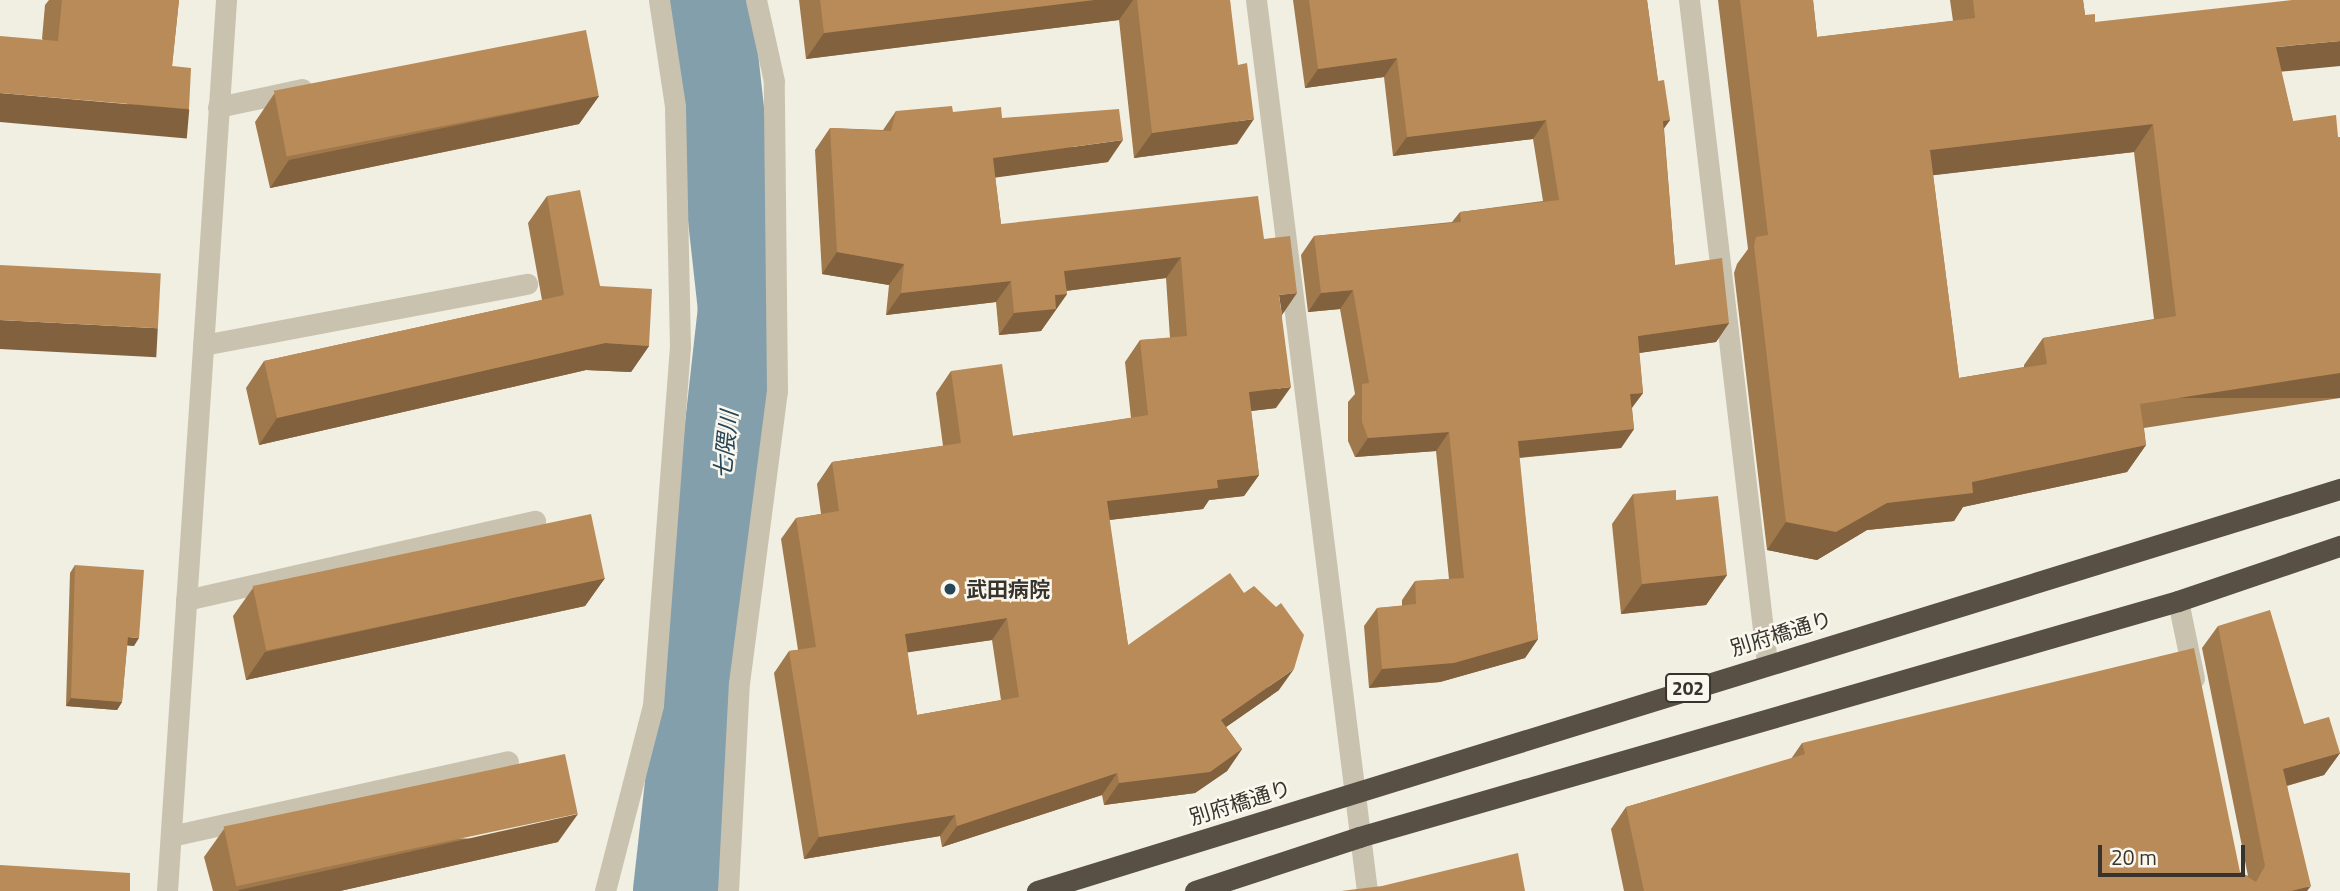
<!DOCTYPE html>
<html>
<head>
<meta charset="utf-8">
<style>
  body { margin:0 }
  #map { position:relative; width:2340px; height:891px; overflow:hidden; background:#f1eee2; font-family:"Titillium Web","Noto Sans JP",sans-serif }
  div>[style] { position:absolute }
  .river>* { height:88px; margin:-44px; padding:0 44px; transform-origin:44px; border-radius:44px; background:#849fac }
  .minor>* { height:21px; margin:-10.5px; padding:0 10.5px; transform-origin:10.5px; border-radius:10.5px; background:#c9c2af }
  .highway>* { height:21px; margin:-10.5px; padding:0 10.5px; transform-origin:10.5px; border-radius:10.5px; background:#585044 }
  .wall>* { inset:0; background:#9f784c }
  .shaded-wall>* { inset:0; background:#82613e; transform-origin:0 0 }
  .building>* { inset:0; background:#b98b58; transform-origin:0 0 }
  .dots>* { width:19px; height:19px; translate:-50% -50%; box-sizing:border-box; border:4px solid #f9f7ee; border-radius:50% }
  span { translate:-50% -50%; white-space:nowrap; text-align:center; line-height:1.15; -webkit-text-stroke:5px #f9f7ee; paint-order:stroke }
  .shield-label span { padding:2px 5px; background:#f9f7ee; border:2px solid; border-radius:5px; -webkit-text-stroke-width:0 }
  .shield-label { font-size:19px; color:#38332c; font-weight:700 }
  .poi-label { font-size:21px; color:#38332c; font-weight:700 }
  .left { translate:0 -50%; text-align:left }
  .street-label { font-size:21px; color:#38332c }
  .water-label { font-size:23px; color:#264556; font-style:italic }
  .scale { position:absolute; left:2098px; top:845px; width:147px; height:32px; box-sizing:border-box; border:4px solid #38332c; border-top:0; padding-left:9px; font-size:21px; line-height:24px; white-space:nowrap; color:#38332c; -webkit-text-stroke:5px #f9f7ee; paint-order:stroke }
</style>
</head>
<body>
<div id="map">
  <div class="river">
    <div style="left:677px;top:891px;width:586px;rotate:-83.63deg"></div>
    <div style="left:742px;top:309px;width:311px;rotate:-96.3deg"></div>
  </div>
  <div class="minor">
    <div style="left:1256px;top:0;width:898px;rotate:82.9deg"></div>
    <div style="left:1689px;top:0;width:668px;rotate:83.29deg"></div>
    <div style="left:218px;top:107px;width:86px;rotate:-12.1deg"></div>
    <div style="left:203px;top:345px;width:330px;rotate:-10.7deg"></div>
    <div style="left:186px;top:600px;width:358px;rotate:-12.8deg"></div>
    <div style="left:2178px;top:601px;width:79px;rotate:78.3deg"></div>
    <div style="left:171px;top:836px;width:345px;rotate:-12.5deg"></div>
    <div style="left:167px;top:891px;width:893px;rotate:-86.21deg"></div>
    <div style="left:605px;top:891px;width:192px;rotate:-75.5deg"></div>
    <div style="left:653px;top:705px;width:359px;rotate:-85.7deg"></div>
    <div style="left:680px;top:347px;width:241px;rotate:-91.2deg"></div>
    <div style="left:675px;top:106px;width:107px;rotate:-98.6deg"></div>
    <div style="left:728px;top:891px;width:208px;rotate:-87deg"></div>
    <div style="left:739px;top:683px;width:294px;rotate:-82.6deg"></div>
    <div style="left:777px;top:391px;width:310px;rotate:-90.6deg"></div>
    <div style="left:774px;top:81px;width:83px;rotate:-102.5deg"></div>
  </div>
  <div class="highway">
    <div style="left:1037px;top:891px;width:1364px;rotate:-17.15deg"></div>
    <div style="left:1195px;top:891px;width:173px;rotate:-18.2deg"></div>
    <div style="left:1359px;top:837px;width:852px;rotate:-16.07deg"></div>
    <div style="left:2178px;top:601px;width:171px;rotate:-18.8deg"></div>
  </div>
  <div class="wall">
    <div style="clip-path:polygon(49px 0,179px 0,172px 66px,189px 109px,170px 136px,42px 39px,45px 5px)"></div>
    <div style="clip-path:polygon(799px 0,1230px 0,1237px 144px,1134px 158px,1119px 20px,806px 59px)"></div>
    <div style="clip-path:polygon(1293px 0,1647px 0,1658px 81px,1670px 120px,1664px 128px,1675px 265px,1729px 323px,1716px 342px,1639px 353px,1643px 393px,1632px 408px,1634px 429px,1621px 448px,1519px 458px,1538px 639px,1525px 658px,1440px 682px,1369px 688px,1364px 626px,1377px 608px,1402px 606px,1402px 600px,1415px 581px,1449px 579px,1436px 451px,1355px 457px,1348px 441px,1348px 402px,1355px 394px,1340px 309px,1308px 312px,1301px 255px,1314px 236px,1452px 222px,1460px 212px,1543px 201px,1533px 139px,1393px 156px,1384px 77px,1305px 88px)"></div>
    <div style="clip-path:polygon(evenodd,1718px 0,1813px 0,1817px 37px,1953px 21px,1950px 0,2083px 0,2085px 15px,2095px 22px,2281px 72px,2293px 121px,2338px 137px,2340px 137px,2340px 398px,2144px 428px,2146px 445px,2127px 472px,1963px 507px,1954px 521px,1867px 530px,1817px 560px,1767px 550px,1734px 273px,1737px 264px,1748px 249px,1718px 0,2134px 152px,2154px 319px,2043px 338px,2024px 365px,2024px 367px,1959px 378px,1933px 175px,2134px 152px)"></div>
    <div style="clip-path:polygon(274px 94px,599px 96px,579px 124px,270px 188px,255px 122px)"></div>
    <div style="clip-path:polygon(evenodd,896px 111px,953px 112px,1002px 118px,1108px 162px,995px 177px,1001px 224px,1264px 239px,1282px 315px,1276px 408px,1251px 411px,1259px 475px,1244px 496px,1209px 500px,1203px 509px,1109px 520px,1128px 645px,1279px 690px,1226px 727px,1242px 749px,1227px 771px,1195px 793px,1104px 805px,1102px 795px,942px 847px,940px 836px,804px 859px,774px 673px,789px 651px,798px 650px,781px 539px,796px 518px,821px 514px,817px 484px,832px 462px,943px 446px,936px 393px,951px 371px,1013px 436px,1131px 418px,1125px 362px,1140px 340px,1170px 338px,1166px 278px,1066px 291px,1067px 294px,1041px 331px,999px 335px,996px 302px,886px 315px,889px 285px,822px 274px,815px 150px,830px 128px,883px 130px,896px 111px,992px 640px,1001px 700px,917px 715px,907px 652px,992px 640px)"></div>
    <div style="clip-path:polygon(547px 196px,600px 286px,649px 346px,631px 372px,586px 370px,259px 445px,246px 388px,264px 361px,542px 300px,528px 223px)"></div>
    <div style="clip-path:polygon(1633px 494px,1676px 500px,1727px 575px,1706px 605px,1621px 614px,1612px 524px)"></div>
    <div style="clip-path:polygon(75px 565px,134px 646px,127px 645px,122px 702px,117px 710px,66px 706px,70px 573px)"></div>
    <div style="clip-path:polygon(605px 578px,585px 606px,246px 680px,233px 616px,253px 588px)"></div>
    <div style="clip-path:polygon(2218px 626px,2304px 724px,2340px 753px,2324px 775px,2287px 786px,2307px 891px,1624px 891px,1611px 829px,1626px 807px,1791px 759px,1802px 743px,2240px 872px,2248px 876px,2202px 648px)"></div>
    <div style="clip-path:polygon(224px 829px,558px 842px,340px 891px,213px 891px,204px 857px)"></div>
  </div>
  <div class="shaded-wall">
    <div style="clip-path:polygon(1094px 0,1133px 0,1119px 20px,806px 59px,824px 33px)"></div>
    <div style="clip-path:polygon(2340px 41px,2340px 66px,2256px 74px,2276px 47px)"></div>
    <div style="clip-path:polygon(1397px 58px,1384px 77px,1305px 88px,1318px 69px)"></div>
    <div style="left:0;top:93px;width:190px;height:29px;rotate:5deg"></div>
    <div style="clip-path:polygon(599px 96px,579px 124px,270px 188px,289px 160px)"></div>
    <div style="clip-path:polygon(1254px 119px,1237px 144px,1134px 158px,1152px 133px)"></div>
    <div style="clip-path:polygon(1546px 120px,1533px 139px,1393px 156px,1407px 137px)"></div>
    <div style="clip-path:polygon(1670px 120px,1657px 138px,1663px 121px)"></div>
    <div style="clip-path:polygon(2153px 124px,2134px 152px,1910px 178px,1930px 150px)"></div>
    <div style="clip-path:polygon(1123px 140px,1108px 162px,978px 180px,993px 158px)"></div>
    <div style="clip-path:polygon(837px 252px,904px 264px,889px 285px,822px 274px)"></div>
    <div style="clip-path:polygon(1181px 257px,1166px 278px,1049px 293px,1064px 271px)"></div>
    <div style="clip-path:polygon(1011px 281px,996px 302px,886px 315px,901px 293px)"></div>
    <div style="clip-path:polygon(1353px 290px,1340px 309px,1308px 312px,1321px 293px)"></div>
    <div style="clip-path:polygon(1297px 293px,1282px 315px,1279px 295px)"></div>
    <div style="clip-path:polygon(1067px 294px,1041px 331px,999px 335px,1014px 313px,1055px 295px)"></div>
    <div style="left:0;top:320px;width:158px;height:29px;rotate:3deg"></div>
    <div style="clip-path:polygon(1729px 323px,1716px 342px,1625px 355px,1638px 336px)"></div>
    <div style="clip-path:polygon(605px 343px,649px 346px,631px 372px,586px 370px,259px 445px,277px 418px)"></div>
    <div style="left:2340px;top:373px;width:25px;height:202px;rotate:90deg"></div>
    <div style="clip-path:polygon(1291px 387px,1276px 408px,1234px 413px,1249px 392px)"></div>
    <div style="clip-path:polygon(1643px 393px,1629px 411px,1630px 394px)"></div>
    <div style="clip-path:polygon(1634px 429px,1621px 448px,1504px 459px,1518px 441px)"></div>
    <div style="clip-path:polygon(1449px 432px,1436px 451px,1355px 457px,1368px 438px)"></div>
    <div style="clip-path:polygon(2146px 445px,2127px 472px,1963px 507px,1954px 521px,1867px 530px,1817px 560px,1767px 550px,1786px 522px,1887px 503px,1972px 482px)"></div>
    <div style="clip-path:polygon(1259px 475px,1244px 496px,1209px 500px,1203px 509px,1092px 522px,1107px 501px,1217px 480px)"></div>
    <div style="clip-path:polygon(1727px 575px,1706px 605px,1621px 614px,1642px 584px)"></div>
    <div style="clip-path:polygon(605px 578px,585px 606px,246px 680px,265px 652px)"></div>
    <div style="clip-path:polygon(1007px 618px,992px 640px,890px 655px,905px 634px)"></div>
    <div style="clip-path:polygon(128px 637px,139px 638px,134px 646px,122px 645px)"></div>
    <div style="clip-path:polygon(1538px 639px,1525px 658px,1440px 682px,1369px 688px,1382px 669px)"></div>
    <div style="clip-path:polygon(1294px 669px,1279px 690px,1206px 741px,1221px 720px)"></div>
    <div style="clip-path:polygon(71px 698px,122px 702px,117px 710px,66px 706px)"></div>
    <div style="clip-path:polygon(1242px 749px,1227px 771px,1195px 793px,1104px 805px,1119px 783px)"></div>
    <div style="clip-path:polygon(2340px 753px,2324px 775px,2268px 791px,2283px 769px)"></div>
    <div style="clip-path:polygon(1117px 773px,1102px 795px,942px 847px,957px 826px)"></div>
    <div style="clip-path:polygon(578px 814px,558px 842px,340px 891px,238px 891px,239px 890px)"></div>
    <div style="clip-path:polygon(955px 815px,940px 836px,804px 859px,819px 837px)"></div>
    <div style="clip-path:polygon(2311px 886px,2307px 891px,2291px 891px)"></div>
  </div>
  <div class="building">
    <div style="clip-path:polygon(62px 0,179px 0,172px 66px,191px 68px,189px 109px,0 93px,0 36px,58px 41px)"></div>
    <div style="clip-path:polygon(820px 0,1094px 0,824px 33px)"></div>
    <div style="clip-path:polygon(1137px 0,1230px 0,1238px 65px,1247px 63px,1254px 119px,1152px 133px)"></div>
    <div style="clip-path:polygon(1309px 0,1647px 0,1658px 81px,1664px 80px,1670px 120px,1663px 121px,1675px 265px,1722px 258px,1729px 323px,1638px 336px,1643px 393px,1630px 394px,1634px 429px,1518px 441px,1538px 639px,1454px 663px,1382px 669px,1377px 608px,1416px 604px,1415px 581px,1464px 578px,1449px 432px,1368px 438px,1362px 422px,1362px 384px,1369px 383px,1353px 290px,1321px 293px,1314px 236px,1461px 222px,1460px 212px,1559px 200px,1546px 120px,1407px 137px,1397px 58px,1318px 69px)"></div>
    <div style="clip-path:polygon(evenodd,1740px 0,1813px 0,1817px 37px,1975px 18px,1973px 0,2083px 0,2085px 15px,2095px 14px,2095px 22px,2292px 0,2340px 0,2340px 41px,2276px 47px,2293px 121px,2336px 115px,2338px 137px,2340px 137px,2340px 373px,2140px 404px,2146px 445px,1972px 482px,1973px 493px,1887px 503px,1836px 532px,1786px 522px,1754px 246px,1756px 237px,1768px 235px,1740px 0,2153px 124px,2176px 316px,2043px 338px,2047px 364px,1959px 378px,1930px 150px,2153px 124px)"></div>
    <div style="left:586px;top:30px;width:67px;height:318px;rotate:79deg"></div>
    <div style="clip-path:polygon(evenodd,952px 106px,953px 112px,1001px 107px,1002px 118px,1119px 109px,1123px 140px,993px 158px,1001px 224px,1258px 196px,1264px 239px,1290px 236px,1297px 293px,1279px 295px,1291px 387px,1249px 392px,1259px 475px,1217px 480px,1218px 488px,1107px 501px,1128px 645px,1230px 573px,1244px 593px,1254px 586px,1276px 607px,1281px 603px,1304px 635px,1294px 669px,1221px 720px,1242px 749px,1210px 772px,1119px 783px,1117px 773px,957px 826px,955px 815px,819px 837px,789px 651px,816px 647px,796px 518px,839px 511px,832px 462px,961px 443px,951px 371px,1002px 364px,1013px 436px,1148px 415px,1140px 340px,1187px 336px,1181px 257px,1064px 271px,1067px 294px,1055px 295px,1056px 309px,1014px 313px,1011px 281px,901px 293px,904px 264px,837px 252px,830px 128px,891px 131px,896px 111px,952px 106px,1007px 618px,1019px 697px,917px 715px,905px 634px,1007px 618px)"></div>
    <div style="clip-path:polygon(580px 190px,600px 286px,652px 289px,649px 346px,605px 343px,277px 418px,264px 361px,564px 295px,547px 196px)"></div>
    <div style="left:0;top:265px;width:161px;height:55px;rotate:3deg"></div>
    <div style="clip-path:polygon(1676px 490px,1676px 500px,1718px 496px,1727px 575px,1642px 584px,1633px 494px)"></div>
    <div style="left:591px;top:514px;width:66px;height:346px;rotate:78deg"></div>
    <div style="clip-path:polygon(75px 565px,144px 570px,139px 638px,128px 637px,122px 702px,71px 698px)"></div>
    <div style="clip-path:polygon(2270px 610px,2304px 724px,2329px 717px,2340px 753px,2283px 769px,2311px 886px,2291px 891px,1644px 891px,1626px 807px,1805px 754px,1802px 743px,2194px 648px,2240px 872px,2256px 882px,2265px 866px,2218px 626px)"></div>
    <div style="left:565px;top:754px;width:61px;height:349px;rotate:78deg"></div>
    <div style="clip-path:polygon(1518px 853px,1525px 891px,1341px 891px,1382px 886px)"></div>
    <div style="clip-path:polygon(0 865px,130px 873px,130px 891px,0 891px)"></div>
  </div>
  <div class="dots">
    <div style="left:950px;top:589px;background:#264556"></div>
  </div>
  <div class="shield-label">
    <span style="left:1688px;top:688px">202</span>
  </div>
  <div class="poi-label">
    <span class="left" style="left:966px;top:589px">武田病院</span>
  </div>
  <div class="street-label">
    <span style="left:1781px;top:633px;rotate:-17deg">別府橋通り</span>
    <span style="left:1240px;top:802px;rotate:-17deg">別府橋通り</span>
  </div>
  <div class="water-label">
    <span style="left:726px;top:445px;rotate:-84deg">七隈川</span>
  </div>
  <div class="scale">20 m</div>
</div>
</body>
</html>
